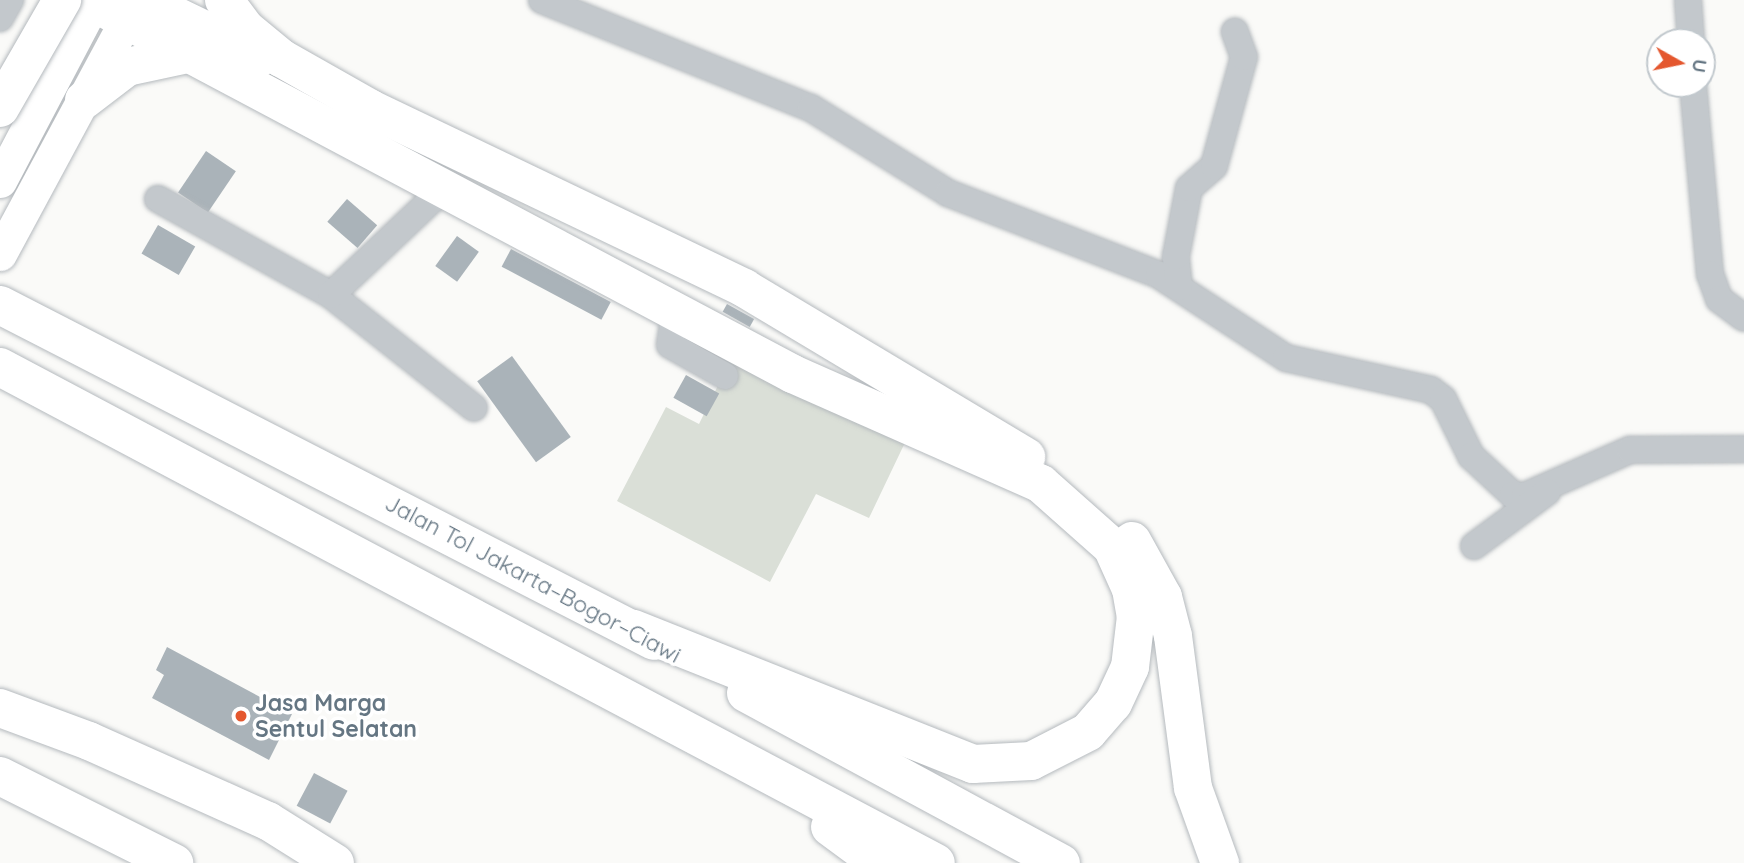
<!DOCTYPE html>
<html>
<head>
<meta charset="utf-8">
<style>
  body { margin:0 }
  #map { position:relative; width:1744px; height:863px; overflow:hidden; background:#fafaf8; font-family:Quicksand,sans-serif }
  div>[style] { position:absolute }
  .green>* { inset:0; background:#dadfd7 }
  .building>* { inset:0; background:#aab3b9; transform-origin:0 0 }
  .roads { filter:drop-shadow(0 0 2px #b5babe) drop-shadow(0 0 2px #b5babe) }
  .minor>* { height:26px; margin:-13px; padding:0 13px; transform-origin:13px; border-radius:13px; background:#c3c8cc }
  .major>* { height:33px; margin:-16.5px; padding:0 16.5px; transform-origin:16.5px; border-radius:16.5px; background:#fff }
  .highway>* { height:38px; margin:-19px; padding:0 19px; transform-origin:19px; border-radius:19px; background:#fff }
  .bridges { filter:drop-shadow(0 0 2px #b4b9bd) drop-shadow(0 0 2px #b4b9bd) }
  .highway-bridge>* { height:38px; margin:-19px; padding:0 19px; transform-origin:19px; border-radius:19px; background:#fff }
  .dots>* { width:19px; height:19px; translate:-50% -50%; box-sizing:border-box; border:4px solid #fff; border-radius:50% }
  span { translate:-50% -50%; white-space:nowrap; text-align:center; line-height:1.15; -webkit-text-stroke:7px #fff; paint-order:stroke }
  .street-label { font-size:23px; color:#657683 }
  .poi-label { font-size:23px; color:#657683; font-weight:700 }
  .left { translate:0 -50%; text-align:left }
  .north { position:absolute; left:1646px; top:28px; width:70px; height:70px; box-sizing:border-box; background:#fff; border:2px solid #c1c8cd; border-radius:50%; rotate:99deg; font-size:19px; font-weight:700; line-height:28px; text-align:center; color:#657683 }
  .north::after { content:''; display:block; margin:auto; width:24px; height:32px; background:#e4572e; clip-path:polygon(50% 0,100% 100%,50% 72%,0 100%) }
</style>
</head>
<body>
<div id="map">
  <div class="green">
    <div style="clip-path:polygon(738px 345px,911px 430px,869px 518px,816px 494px,770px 582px,617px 501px,666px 407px,699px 424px)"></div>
  </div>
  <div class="building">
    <div style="left:206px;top:151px;width:36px;height:50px;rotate:34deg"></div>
    <div style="left:347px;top:199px;width:40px;height:30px;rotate:41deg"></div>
    <div style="left:158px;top:225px;width:43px;height:33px;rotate:30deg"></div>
    <div style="left:457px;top:236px;width:27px;height:37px;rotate:36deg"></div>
    <div style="left:511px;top:249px;width:113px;height:20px;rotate:28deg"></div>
    <div style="left:727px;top:304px;width:31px;height:9px;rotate:29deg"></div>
    <div style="left:512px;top:356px;width:100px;height:43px;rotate:54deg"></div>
    <div style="left:686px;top:375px;width:38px;height:26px;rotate:29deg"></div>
    <div style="clip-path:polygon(167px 647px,292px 714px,269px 760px,152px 698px,164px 675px,156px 670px)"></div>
    <div style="left:314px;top:773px;width:38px;height:37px;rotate:28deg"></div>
  </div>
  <div class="roads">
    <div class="minor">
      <div style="left:542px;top:0;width:290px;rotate:21.9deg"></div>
      <div style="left:811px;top:108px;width:161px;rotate:31.8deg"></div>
      <div style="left:948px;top:193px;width:226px;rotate:21.2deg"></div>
      <div style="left:1159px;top:275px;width:152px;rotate:33.2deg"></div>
      <div style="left:1286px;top:358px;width:148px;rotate:12.4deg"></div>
      <div style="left:1431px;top:390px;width:15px;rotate:37deg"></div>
      <div style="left:1443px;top:399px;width:64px;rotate:63.8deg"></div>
      <div style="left:1471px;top:456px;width:57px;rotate:42.9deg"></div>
      <div style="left:1513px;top:495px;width:12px;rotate:5deg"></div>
      <div style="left:1525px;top:496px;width:115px;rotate:-23.7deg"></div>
      <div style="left:1630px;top:450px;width:114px;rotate:-0.5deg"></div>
      <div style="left:1688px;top:0;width:42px;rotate:85.9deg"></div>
      <div style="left:0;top:18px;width:21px;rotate:-61deg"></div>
      <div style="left:1693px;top:84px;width:191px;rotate:84.9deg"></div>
      <div style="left:1710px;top:274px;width:27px;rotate:70deg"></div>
      <div style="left:1719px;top:299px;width:31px;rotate:37deg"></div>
      <div style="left:158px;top:199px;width:198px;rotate:29deg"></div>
      <div style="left:331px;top:295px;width:182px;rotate:38.3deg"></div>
      <div style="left:1179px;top:287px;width:31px;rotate:-96deg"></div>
      <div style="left:1176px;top:256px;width:69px;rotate:-79.2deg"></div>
      <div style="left:1189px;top:188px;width:33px;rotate:-41deg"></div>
      <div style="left:1214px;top:166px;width:113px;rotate:-74.6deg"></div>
      <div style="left:1244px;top:57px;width:27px;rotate:-110deg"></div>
      <div style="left:331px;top:295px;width:154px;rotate:-43.4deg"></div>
      <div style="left:675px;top:312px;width:33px;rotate:99deg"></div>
      <div style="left:670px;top:345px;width:63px;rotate:29.4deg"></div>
      <div style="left:1474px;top:546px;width:91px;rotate:-36.5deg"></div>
    </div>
    <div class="major">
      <div style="left:0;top:181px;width:204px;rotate:-62.3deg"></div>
      <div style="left:0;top:254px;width:289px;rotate:-61.7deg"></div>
    </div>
    <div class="highway">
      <div style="left:143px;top:0;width:131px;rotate:25.8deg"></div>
      <div style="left:224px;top:0;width:38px;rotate:53deg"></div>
      <div style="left:247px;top:30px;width:44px;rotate:39.5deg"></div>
      <div style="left:281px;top:58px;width:103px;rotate:29.5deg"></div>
      <div style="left:371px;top:109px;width:414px;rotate:25.6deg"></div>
      <div style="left:744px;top:288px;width:329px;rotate:30.9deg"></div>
      <div style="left:94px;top:3px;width:791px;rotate:27.96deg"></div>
      <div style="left:793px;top:374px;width:271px;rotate:23.9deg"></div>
      <div style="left:1041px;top:484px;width:95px;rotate:41.6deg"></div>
      <div style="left:1112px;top:547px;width:46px;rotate:65.7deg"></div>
      <div style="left:1131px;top:589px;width:27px;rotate:80deg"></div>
      <div style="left:1136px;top:616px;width:51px;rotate:96.7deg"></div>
      <div style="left:1130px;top:667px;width:40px;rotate:115deg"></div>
      <div style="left:1113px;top:703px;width:38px;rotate:131deg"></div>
      <div style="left:1088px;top:732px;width:64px;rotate:153deg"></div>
      <div style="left:1031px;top:761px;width:58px;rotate:177deg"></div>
      <div style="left:973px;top:764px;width:366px;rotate:-158.3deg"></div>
      <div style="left:84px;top:100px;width:54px;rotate:-37.5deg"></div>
      <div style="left:127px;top:67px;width:61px;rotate:-12.2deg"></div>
      <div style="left:0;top:305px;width:735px;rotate:27.19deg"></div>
      <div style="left:0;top:367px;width:1059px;rotate:27.92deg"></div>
      <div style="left:1132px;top:541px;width:64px;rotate:61deg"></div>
      <div style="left:1163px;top:597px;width:40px;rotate:75.6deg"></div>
      <div style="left:1173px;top:636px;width:153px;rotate:82.5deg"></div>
      <div style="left:1193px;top:788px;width:80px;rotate:70.2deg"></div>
      <div style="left:746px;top:693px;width:358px;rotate:28.4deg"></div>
      <div style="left:0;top:708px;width:95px;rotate:20.3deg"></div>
      <div style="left:89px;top:741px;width:196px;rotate:24.1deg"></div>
      <div style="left:268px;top:821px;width:79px;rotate:32.1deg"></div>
      <div style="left:0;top:776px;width:195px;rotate:26.6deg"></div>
      <div style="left:830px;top:827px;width:61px;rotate:36.3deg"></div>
    </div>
  </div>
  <div class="bridges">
    <div class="highway-bridge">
      <div style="left:0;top:108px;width:125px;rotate:-60.1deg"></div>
    </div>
  </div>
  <div class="dots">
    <div style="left:241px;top:716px;background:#e4572e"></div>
  </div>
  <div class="street-label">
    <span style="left:533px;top:579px;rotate:28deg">Jalan Tol Jakarta–Bogor–Ciawi</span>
  </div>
  <div class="poi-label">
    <span class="left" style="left:255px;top:716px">Jasa Marga<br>Sentul Selatan</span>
  </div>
  <div class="north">U</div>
</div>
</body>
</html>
